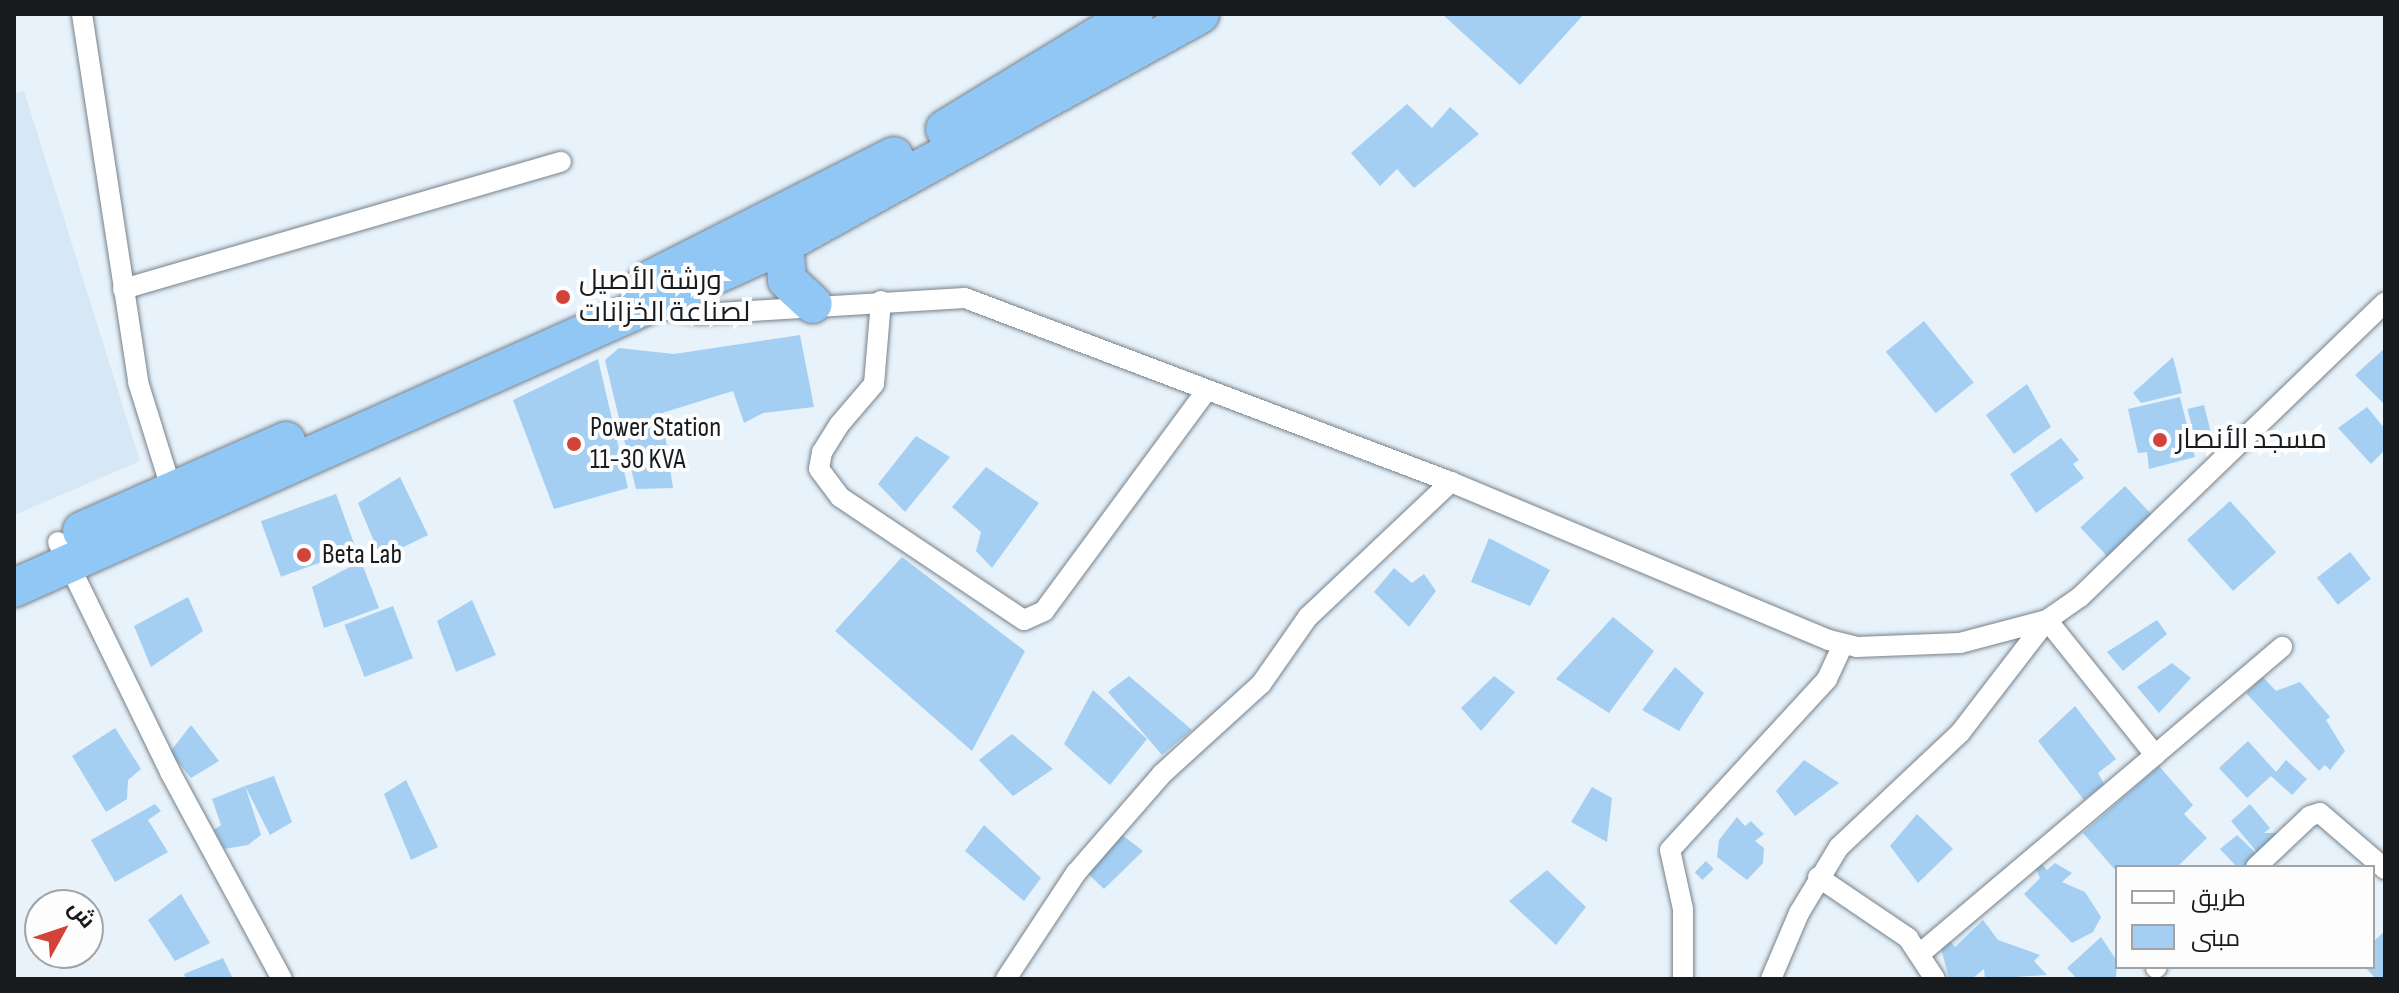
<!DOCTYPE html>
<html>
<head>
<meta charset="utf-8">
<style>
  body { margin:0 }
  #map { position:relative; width:2399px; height:993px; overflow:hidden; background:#e7f2fb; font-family:"Sofia Sans Condensed",Cairo,sans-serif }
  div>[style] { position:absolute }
  .built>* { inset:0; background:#d6e7f5 }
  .building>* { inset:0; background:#a4cff2; transform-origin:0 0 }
  .roads { filter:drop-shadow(0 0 2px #788189) drop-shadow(0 0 2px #788189) }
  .street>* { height:20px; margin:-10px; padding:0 10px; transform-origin:10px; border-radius:10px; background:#fff }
  .highway>* { height:38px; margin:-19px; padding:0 19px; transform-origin:19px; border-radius:19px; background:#90c7f4 }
  .dots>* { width:22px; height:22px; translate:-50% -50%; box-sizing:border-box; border:4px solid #fdfdfd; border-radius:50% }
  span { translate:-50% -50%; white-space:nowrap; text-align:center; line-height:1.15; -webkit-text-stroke:8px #fdfdfd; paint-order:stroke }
  .poi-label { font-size:28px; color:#181b1e }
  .left { translate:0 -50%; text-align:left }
  .frame { position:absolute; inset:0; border:16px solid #181b1e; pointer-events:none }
  .legend { position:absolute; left:2115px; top:865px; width:260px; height:104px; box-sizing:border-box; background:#fdfdfd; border:2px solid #a1a3a4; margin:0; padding:10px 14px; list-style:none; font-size:24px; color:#181b1e }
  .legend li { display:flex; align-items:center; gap:16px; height:40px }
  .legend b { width:40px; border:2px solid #a1a3a4 }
  .north { position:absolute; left:24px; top:889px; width:80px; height:80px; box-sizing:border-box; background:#fdfdfd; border:2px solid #a1a3a4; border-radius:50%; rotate:50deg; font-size:22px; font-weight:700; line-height:32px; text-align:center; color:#181b1e }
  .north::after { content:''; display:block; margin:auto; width:28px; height:36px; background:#d2443a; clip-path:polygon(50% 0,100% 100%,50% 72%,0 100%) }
</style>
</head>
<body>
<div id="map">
  <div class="built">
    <div style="clip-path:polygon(24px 91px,140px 461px,14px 515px,14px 94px)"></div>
  </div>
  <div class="building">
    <div style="clip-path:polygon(1442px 14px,1584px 14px,1520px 85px)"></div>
    <div style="clip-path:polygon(1407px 104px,1432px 128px,1450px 107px,1479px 134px,1414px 188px,1397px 169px,1380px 186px,1351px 153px)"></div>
    <div style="left:1924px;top:321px;width:79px;height:49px;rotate:51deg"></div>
    <div style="clip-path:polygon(800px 335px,814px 407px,763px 413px,744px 423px,733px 391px,662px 413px,673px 488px,636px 489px,605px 360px,619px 348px,674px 354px)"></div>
    <div style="clip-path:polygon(2385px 348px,2385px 405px,2355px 375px)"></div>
    <div style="clip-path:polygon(2173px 357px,2182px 393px,2141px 403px,2133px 393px)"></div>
    <div style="clip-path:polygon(598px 359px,628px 488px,554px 509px,513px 400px)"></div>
    <div style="clip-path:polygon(2027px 384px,2051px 427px,2014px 454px,1986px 415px)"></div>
    <div style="clip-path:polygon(2180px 397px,2195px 457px,2149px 469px,2147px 452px,2138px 453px,2128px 409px)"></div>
    <div style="left:2204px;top:405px;width:34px;height:17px;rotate:76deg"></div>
    <div style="clip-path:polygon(2367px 407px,2385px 429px,2385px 450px,2371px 464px,2338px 428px)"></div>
    <div style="clip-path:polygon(916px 436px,950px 457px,905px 512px,878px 484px)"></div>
    <div style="clip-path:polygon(2061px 438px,2079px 460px,2073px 464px,2084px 478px,2036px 513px,2010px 474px)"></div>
    <div style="clip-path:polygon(986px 467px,1039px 503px,992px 568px,976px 551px,981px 532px,952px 507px)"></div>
    <div style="clip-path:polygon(400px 477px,428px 535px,381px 558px,358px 503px)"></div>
    <div style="left:2125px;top:486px;width:40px;height:61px;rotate:47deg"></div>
    <div style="left:336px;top:494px;width:59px;height:80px;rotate:70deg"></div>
    <div style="left:2230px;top:501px;width:69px;height:58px;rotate:48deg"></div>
    <div style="clip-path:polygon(1489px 538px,1550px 570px,1530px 606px,1471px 582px)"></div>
    <div style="left:2350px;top:552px;width:34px;height:42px;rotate:52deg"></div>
    <div style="clip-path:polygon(902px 557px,1025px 651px,972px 751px,835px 631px)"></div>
    <div style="clip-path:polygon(361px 561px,379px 608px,324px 628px,312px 587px)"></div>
    <div style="clip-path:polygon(1394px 568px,1412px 583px,1424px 574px,1436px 591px,1409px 627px,1374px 592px)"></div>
    <div style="clip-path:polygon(188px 597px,203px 631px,151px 667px,134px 626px)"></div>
    <div style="clip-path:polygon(472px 600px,496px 655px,456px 672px,437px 621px)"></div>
    <div style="left:393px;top:606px;width:56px;height:52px;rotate:69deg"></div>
    <div style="clip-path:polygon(1613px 617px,1654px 651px,1609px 713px,1556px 679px)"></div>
    <div style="clip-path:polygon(2157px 620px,2167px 634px,2123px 671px,2107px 652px)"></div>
    <div style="clip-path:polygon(2172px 663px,2191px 678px,2159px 713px,2137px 687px)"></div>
    <div style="clip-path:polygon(1675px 667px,1704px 693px,1679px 731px,1642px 710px)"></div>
    <div style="clip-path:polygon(1129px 676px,1192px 730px,1162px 755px,1108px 692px)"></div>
    <div style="clip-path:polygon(1494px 676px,1515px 692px,1481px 731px,1461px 708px)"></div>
    <div style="clip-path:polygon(2263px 677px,2276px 691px,2300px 682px,2330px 717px,2326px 720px,2345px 751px,2330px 770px,2325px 765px,2319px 771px,2246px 693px)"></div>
    <div style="clip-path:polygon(1093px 690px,1147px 739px,1110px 785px,1064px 744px)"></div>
    <div style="clip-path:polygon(2075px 706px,2116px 759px,2098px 773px,2104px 784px,2084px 800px,2038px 741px)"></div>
    <div style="clip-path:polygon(191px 725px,219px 761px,191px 778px,170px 752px)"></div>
    <div style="clip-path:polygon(115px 728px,141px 769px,128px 780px,127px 799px,106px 812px,72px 756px)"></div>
    <div style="clip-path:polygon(1012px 734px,1053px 769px,1013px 796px,979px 760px)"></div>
    <div style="clip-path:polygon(2248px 741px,2276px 772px,2286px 760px,2307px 779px,2292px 795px,2271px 776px,2247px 798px,2219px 768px)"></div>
    <div style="clip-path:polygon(1804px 760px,1839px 783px,1795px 816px,1776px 791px)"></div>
    <div style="clip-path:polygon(2159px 766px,2193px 805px,2184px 814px,2207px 838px,2177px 867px,2117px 867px,2117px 872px,2083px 833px)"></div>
    <div style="clip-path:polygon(274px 776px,292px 822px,270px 835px,245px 786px)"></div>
    <div style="clip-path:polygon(406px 780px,438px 847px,411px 860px,384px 794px)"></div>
    <div style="clip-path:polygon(245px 786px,261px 835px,248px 845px,224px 849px,214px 830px,221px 825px,212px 799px)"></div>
    <div style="clip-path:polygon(1592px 787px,1612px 798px,1607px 842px,1571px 822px)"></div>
    <div style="clip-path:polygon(155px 804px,161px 811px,148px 820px,168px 852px,115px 882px,91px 840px)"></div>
    <div style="clip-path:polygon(2250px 804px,2270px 828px,2264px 833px,2277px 833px,2278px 845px,2265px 845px,2269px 850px,2261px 857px,2231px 821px)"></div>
    <div style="clip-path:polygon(1917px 814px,1953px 849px,1918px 883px,1890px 846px)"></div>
    <div style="clip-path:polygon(1737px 817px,1745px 826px,1751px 821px,1764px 834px,1755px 841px,1764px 848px,1763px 863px,1747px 880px,1717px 857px,1719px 840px)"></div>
    <div style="clip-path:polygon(984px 825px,1041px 878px,1024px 901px,965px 851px)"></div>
    <div style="clip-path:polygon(1113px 828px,1143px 851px,1104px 889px,1081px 867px)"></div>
    <div style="clip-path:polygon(2237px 835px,2261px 858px,2251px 867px,2237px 867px,2220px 849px)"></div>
    <div style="left:1706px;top:861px;width:11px;height:16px;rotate:45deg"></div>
    <div style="clip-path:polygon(2039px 861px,2047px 870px,2055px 863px,2072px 873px,2062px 882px,2085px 892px,2101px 917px,2093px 932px,2072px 943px,2024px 894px,2040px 878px,2034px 865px)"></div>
    <div style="clip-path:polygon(1547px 870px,1586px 907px,1556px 945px,1509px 901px)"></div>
    <div style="clip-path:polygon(181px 894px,210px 943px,175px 961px,148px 920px)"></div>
    <div style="clip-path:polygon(1983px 920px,1998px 940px,2040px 955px,2034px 961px,2047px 975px,1985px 979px,1984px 969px,1972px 979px,1949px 979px,1941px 948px,1950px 941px,1955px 947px)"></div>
    <div style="clip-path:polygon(2385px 931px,2385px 979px,2376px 979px,2365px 967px,2373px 967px,2373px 942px)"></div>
    <div style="clip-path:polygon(2101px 937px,2117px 961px,2116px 979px,2077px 979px,2067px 968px)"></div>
    <div style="clip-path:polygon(223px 958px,233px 979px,186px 979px,184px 974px)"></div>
  </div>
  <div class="roads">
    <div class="street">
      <div style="left:82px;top:14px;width:372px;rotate:81.3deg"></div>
      <div style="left:138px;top:382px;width:114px;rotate:72.7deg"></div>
      <div style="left:123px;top:289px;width:456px;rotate:-16.2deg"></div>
      <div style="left:881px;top:301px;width:83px;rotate:94.8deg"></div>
      <div style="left:874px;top:384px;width:54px;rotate:130.5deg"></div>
      <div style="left:839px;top:425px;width:32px;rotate:122deg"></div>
      <div style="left:822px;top:452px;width:17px;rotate:100deg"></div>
      <div style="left:819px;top:469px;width:35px;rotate:53deg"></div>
      <div style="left:840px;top:497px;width:221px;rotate:33.8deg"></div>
      <div style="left:1024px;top:620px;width:22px;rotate:-24deg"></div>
      <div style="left:1044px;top:611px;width:273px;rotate:-53.6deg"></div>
      <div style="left:653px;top:308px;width:49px;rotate:7deg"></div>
      <div style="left:702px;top:314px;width:263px;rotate:-3.5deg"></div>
      <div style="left:965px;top:298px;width:520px;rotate:20.74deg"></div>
      <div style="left:1451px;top:482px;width:410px;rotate:22.7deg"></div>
      <div style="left:1829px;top:640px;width:29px;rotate:14deg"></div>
      <div style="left:1857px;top:647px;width:103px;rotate:-2.2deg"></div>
      <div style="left:1960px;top:643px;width:90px;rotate:-14.8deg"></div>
      <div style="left:2047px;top:620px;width:40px;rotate:-34.9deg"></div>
      <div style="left:2080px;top:597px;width:424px;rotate:-44deg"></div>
      <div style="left:58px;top:542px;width:256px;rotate:64deg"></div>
      <div style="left:170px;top:772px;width:235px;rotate:61.6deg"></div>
      <div style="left:2256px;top:867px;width:74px;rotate:-43.4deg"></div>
      <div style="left:2310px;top:816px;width:10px;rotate:-17deg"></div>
      <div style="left:2320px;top:813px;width:86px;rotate:40.7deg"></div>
      <div style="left:1818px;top:877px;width:109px;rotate:34.1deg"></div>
      <div style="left:1908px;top:938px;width:49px;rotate:56.6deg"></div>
      <div style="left:1922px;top:952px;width:305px;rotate:-40.2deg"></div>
      <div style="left:2156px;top:968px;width:1px;rotate:-45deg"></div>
      <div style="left:1006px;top:979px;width:127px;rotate:-56.6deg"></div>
      <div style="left:1076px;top:873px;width:131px;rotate:-49deg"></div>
      <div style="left:1162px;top:774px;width:134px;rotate:-42.3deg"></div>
      <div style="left:1261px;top:684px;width:82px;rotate:-55deg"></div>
      <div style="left:1308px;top:617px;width:197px;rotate:-43.4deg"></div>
      <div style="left:1683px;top:979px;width:70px;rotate:-90deg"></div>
      <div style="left:1683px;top:909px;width:60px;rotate:-102.4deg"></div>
      <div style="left:1670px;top:850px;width:232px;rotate:-47.4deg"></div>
      <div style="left:1827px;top:679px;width:38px;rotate:-65deg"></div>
      <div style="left:1771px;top:979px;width:72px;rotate:-67deg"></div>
      <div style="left:1799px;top:913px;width:77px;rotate:-58.8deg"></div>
      <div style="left:1839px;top:847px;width:166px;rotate:-43.3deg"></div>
      <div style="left:1960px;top:733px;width:143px;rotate:-52.4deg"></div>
      <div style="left:2047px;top:620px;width:173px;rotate:51.3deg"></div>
      <div style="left:2155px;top:755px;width:167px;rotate:-40.4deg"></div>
    </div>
    <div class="highway">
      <div style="left:945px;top:129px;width:221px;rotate:-31.3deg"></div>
      <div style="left:784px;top:244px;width:36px;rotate:85deg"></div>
      <div style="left:787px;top:280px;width:35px;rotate:43deg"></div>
      <div style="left:646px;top:282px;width:278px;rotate:-26.9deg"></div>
      <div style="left:82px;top:531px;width:223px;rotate:-23.8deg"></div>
      <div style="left:14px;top:588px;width:843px;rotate:-24.07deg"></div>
      <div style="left:784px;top:244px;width:475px;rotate:-28.9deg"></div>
    </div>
  </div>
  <div class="dots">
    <div style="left:563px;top:297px;background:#d2443a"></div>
    <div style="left:2160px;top:440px;background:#d2443a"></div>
    <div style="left:574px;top:444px;background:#d2443a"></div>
    <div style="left:304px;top:555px;background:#d2443a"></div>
  </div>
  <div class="poi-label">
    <span class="left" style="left:579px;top:297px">ورشة الأصيل<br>لصناعة الخزانات</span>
    <span class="left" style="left:590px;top:444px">Power Station<br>11-30 KVA</span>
    <span class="left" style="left:2176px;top:440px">مسجد الأنصار</span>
    <span class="left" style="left:322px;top:555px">Beta Lab</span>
  </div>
  <div class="frame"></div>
  <ul class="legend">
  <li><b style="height:10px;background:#fff"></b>طريق</li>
  <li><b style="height:22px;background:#a4cff2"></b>مبنى</li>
  </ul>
  <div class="north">ش</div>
</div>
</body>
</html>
